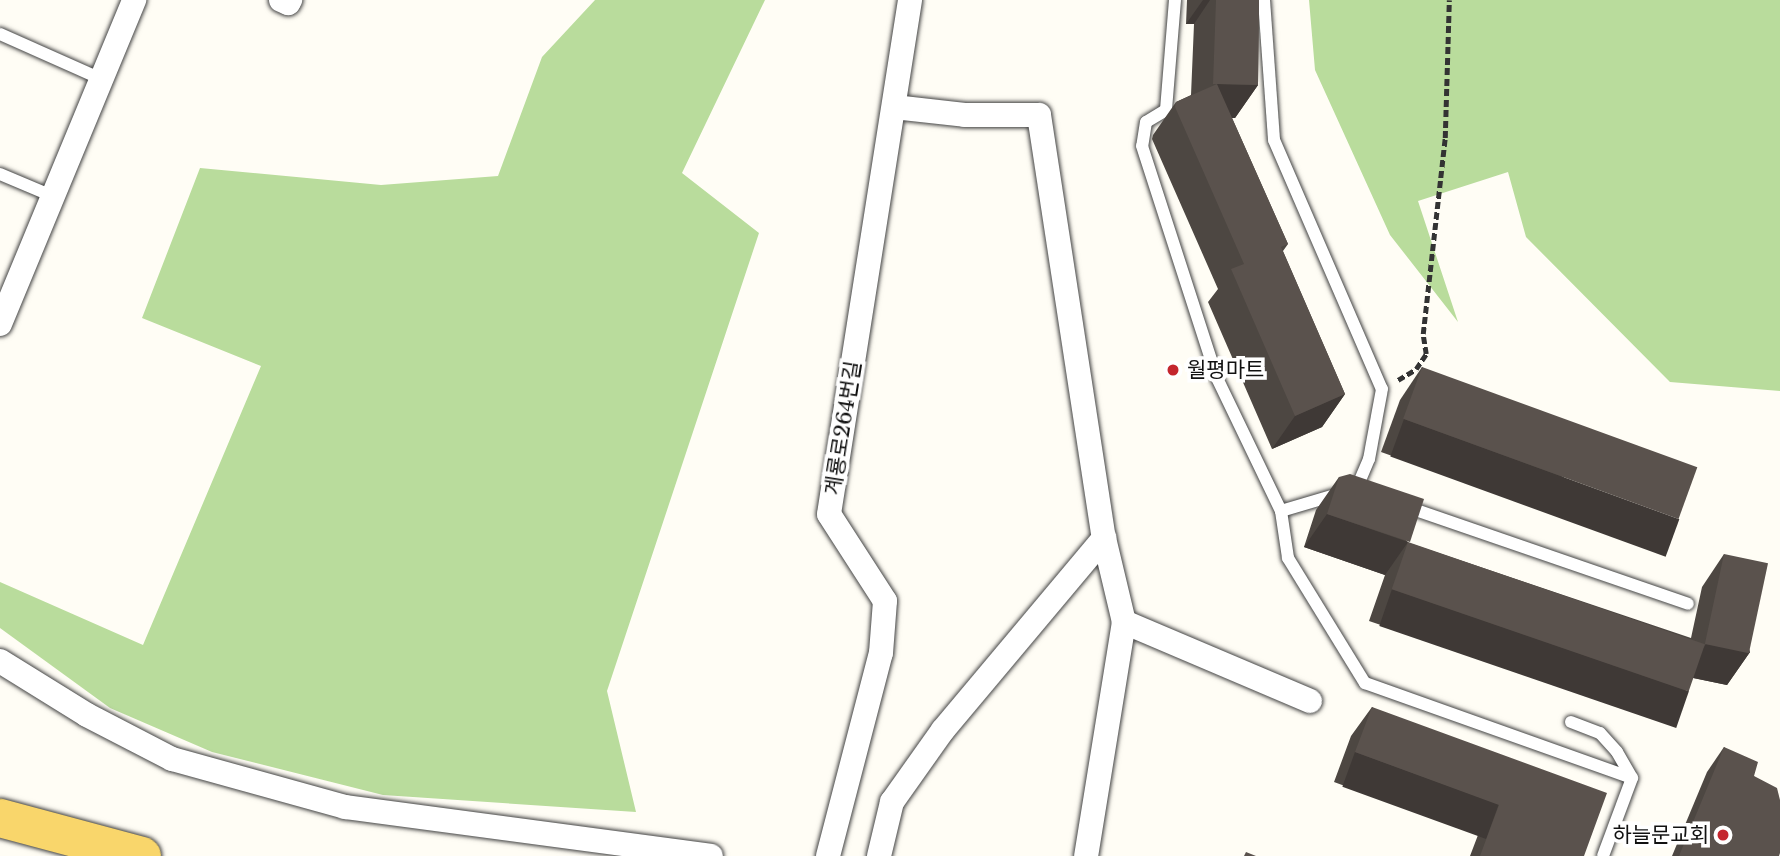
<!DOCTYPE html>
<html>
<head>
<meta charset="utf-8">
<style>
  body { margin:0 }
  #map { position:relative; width:1780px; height:856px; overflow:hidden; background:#fffdf5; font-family:"Libre Baskerville","Noto Sans KR",serif }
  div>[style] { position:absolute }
  .forest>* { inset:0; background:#b9dc9c }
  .path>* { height:4.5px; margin-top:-2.25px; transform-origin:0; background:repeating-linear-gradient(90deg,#333 0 7px,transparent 0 10.5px) }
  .roads { filter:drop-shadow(0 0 2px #444) drop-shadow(0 0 2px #444) }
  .lane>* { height:12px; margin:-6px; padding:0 6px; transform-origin:6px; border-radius:6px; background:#fff }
  .street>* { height:24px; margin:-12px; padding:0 12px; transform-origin:12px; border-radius:12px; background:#fff }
  .primary>* { height:38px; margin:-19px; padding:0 19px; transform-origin:19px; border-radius:19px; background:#f9d66b }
  .wall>* { inset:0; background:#4d4742 }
  .shaded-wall>* { inset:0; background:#3f3936; transform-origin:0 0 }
  .building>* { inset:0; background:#5a524d; transform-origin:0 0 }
  .dots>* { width:19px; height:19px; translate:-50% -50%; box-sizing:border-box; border:4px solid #fff; border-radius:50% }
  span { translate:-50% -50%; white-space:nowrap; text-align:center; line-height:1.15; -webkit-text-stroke:7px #fff; paint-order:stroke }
  .poi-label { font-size:21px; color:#111 }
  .left { translate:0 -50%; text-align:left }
  .right { translate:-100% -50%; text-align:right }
  .street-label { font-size:21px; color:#111 }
</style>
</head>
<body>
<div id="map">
  <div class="forest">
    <div style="clip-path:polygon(595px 0,765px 0,682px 173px,759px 233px,607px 691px,636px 812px,383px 795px,212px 752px,110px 708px,0 628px,0 582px,143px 645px,261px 366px,142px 318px,200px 168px,381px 185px,498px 176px,542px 57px)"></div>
    <div style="clip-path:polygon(1309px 0,1780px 0,1780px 391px,1670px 382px,1526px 237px,1508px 172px,1418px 201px,1458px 322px,1390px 235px,1315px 70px)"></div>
  </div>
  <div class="path">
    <div style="left:1398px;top:380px;width:21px;rotate:-31deg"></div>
    <div style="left:1416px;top:369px;width:18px;rotate:-56deg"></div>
    <div style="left:1426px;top:354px;width:20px;rotate:-99deg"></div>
    <div style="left:1423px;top:334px;width:197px;rotate:-83.6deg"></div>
    <div style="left:1445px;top:138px;width:138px;rotate:-88.3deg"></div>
  </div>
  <div class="roads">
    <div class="lane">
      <div style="left:1175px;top:0;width:110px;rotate:94.7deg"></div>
      <div style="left:1166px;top:110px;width:23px;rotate:149deg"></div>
      <div style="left:1146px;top:122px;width:24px;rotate:99deg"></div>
      <div style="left:1142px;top:146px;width:244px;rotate:72.1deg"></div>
      <div style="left:1217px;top:378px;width:148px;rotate:64.3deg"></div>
      <div style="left:1281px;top:511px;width:48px;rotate:81.5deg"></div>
      <div style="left:1288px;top:558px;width:147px;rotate:58.4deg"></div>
      <div style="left:1365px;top:683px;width:283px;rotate:19.6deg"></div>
      <div style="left:1264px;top:0;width:140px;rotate:85.9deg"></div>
      <div style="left:1274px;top:140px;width:271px;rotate:66.6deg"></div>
      <div style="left:1382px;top:389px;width:71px;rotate:100.5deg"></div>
      <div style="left:1369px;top:459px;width:33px;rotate:113deg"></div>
      <div style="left:0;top:34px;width:111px;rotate:24deg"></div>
      <div style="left:0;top:174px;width:56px;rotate:22.9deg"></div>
      <div style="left:1407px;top:507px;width:297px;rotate:19deg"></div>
      <div style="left:1281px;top:511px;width:59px;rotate:-16.6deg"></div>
      <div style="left:1571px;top:722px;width:31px;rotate:21deg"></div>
      <div style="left:1600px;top:733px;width:25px;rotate:48deg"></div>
      <div style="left:1617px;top:752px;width:30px;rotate:60deg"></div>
      <div style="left:1632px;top:778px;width:83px;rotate:110.4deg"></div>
    </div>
    <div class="street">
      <div style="left:281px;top:0;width:8px;rotate:23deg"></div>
      <div style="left:288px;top:3px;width:4px;rotate:-56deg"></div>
      <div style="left:894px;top:107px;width:71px;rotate:6.4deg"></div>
      <div style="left:965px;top:115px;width:74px"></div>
      <div style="left:1039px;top:115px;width:428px;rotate:81.3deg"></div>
      <div style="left:1104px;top:538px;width:86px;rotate:76.6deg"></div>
      <div style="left:1124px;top:622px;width:237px;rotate:99.2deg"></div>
      <div style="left:0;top:324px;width:351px;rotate:-67.5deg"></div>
      <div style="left:1124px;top:622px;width:202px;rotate:23deg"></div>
      <div style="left:0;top:661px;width:102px;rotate:31.8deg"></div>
      <div style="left:87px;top:715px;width:96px;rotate:27.4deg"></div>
      <div style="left:172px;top:759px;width:180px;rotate:15.5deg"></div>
      <div style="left:345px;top:807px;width:369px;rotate:7.6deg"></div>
      <div style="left:828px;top:856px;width:210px;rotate:-75.4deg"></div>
      <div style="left:881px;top:653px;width:52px;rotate:-85.6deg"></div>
      <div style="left:885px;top:601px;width:103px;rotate:-122.8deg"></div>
      <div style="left:829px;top:514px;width:520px;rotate:-81.04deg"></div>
      <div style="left:879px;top:856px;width:56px;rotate:-76.5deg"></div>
      <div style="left:892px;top:802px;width:88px;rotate:-54.7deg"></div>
      <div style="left:943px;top:730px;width:251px;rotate:-50deg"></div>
    </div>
    <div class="primary">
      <div style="left:0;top:818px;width:147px;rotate:15deg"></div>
    </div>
  </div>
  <div class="wall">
    <div style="clip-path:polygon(1187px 0,1259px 0,1258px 85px,1235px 118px,1232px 118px,1288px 244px,1283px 251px,1345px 394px,1322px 427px,1272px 449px,1208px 302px,1218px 289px,1152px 139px,1153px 135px,1176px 102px,1191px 95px,1194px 24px,1186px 24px)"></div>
    <div style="clip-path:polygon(1422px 367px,1657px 550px,1381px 452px,1400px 400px)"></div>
    <div style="clip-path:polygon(1339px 477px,1409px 543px,1691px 638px,1702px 587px,1724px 554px,1750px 652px,1727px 685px,1693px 678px,1667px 722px,1369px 621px,1385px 575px,1304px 547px,1316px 510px)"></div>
    <div style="clip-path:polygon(1372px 707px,1584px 856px,1470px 856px,1478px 835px,1334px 782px,1351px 736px)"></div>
    <div style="clip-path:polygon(1724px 747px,1754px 776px,1779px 856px,1672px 856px,1707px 772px)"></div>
  </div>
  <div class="shaded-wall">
    <div style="clip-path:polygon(1203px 0,1210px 0,1194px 24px,1186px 24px)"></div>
    <div style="clip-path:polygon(1217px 84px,1258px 85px,1235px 118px,1194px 117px)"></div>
    <div style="clip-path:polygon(1345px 394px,1322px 427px,1272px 449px,1295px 416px)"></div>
    <div style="left:1404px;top:419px;width:293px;height:40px;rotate:20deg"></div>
    <div style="clip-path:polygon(1327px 514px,1408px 542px,1385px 575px,1304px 547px)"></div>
    <div style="left:1392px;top:589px;width:314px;height:39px;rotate:19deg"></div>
    <div style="clip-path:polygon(1706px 644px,1750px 652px,1727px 685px,1684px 676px)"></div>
    <div style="left:1355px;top:752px;width:153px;height:37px;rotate:20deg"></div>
  </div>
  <div class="building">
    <div style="clip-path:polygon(1216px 0,1259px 0,1258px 85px,1217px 84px,1288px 244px,1281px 247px,1345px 394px,1295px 416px,1231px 269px,1244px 264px,1175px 107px,1176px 102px,1217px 84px,1213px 84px)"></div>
    <div style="left:1422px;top:367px;width:293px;height:55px;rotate:20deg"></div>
    <div style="clip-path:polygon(1350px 474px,1424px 499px,1410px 542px,1327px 514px,1339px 477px)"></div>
    <div style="left:1408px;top:542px;width:314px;height:50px;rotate:19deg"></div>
    <div style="left:1724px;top:554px;width:45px;height:92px;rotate:12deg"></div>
    <div style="clip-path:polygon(1372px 707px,1607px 793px,1584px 856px,1480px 856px,1499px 805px,1355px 752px)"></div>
    <div style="clip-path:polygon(1724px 747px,1758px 762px,1754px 776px,1777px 788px,1780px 800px,1780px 853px,1779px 856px,1679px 856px)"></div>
    <div style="clip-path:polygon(1246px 852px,1256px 856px,1244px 856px)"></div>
  </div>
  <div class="dots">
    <div style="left:1173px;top:370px;background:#c4262e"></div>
    <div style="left:1723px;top:835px;background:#c4262e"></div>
  </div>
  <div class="poi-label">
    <span class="left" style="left:1187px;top:370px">월평마트</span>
    <span class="right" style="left:1709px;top:835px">하늘문교회</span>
  </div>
  <div class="street-label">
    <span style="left:843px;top:428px;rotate:-81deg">계룡로264번길</span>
  </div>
</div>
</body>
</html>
